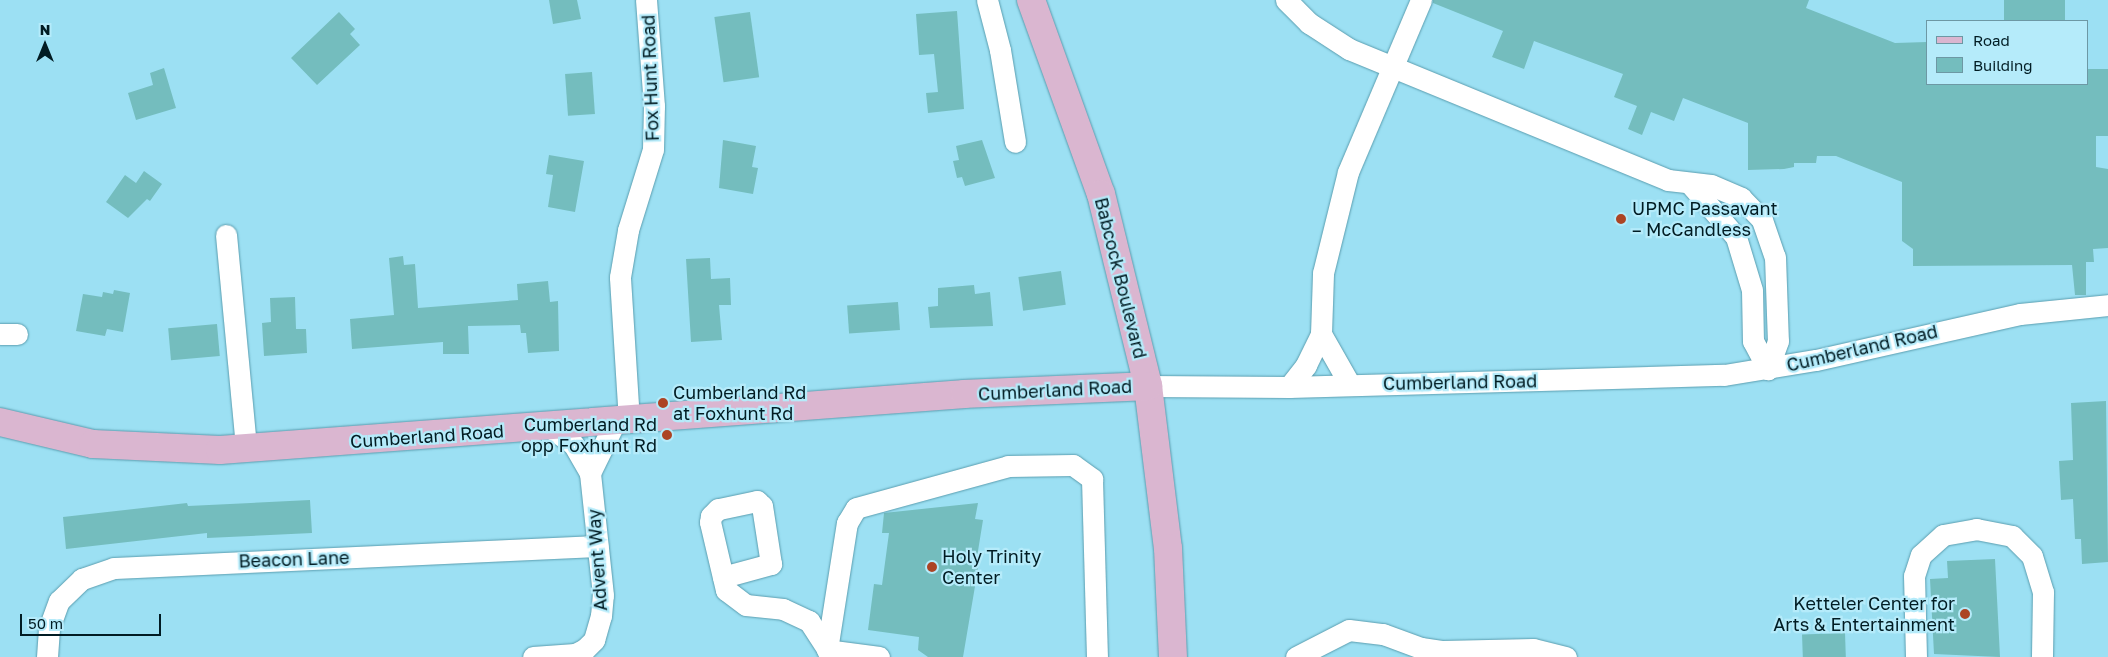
<!DOCTYPE html>
<html>
<head>
<meta charset="utf-8">
<style>
  body { margin:0 }
  #map { position:relative; width:2108px; height:657px; overflow:hidden; background:#9ce0f3; font-family:"Golos Text",sans-serif }
  div>[style] { position:absolute }
  .building>* { inset:0; background:#74bdbe; transform-origin:0 0 }
  .roads { filter:drop-shadow(0 0 1px #5a9daf) drop-shadow(0 0 1px #5a9daf) }
  .minor>* { height:21px; margin:-10.5px; padding:0 10.5px; transform-origin:10.5px; border-radius:10.5px; background:#fff }
  .major>* { height:28px; margin:-14px; padding:0 14px; transform-origin:14px; border-radius:14px; background:#dab6d0 }
  .dots>* { width:14px; height:14px; translate:-50% -50%; box-sizing:border-box; border:2px solid #b5ebfa; border-radius:50% }
  span { translate:-50% -50%; white-space:nowrap; text-align:center; line-height:1.15; -webkit-text-stroke:4.5px #b5ebfa; paint-order:stroke }
  .street-label { font-size:18px; color:#011c23 }
  .poi-label { font-size:18px; color:#011c23 }
  .left { translate:0 -50%; text-align:left }
  .right { translate:-100% -50%; text-align:right }
  .legend { position:absolute; left:1926px; top:20px; width:162px; height:65px; box-sizing:border-box; background:#b5ebfa; border:1px solid #6d98a4; margin:0; padding:6px 9px; list-style:none; font-size:15px; color:#011c23 }
  .legend li { display:flex; align-items:center; gap:10px; height:25px }
  .legend b { width:25px; border:1px solid #6d98a4 }
  .north { position:absolute; left:20px; top:20px; width:50px; height:50px; -webkit-text-stroke:4px #b5ebfa; paint-order:stroke; rotate:0deg; font-size:14px; font-weight:700; line-height:20px; text-align:center; color:#011c23 }
  .north::after { content:''; display:block; margin:auto; width:18px; height:22px; background:#011c23; clip-path:polygon(50% 0,100% 100%,50% 72%,0 100%) }
  .scale { position:absolute; left:20px; top:614px; width:141px; height:22px; box-sizing:border-box; border:2px solid #011c23; border-top:0; padding-left:6px; font-size:15px; line-height:18px; white-space:nowrap; color:#011c23; -webkit-text-stroke:4px #b5ebfa; paint-order:stroke }
</style>
</head>
<body>
<div id="map">
  <div class="building">
    <div style="clip-path:polygon(549px 0,577px 0,581px 19px,553px 24px)"></div>
    <div style="clip-path:polygon(1433px 0,1809px 0,1806px 8px,1895px 43px,1927px 42px,1927px 84px,2087px 84px,2087px 69px,2108px 69px,2108px 136px,2096px 136px,2096px 167px,2108px 169px,2108px 248px,2093px 249px,2094px 262px,2086px 262px,2086px 295px,2075px 295px,2072px 265px,1913px 266px,1913px 249px,1902px 241px,1902px 182px,1836px 156px,1817px 156px,1816px 163px,1794px 163px,1794px 167px,1784px 169px,1748px 170px,1748px 123px,1683px 98px,1674px 121px,1651px 112px,1642px 135px,1628px 129px,1637px 106px,1614px 97px,1623px 74px,1534px 41px,1524px 69px,1492px 57px,1503px 31px,1433px 3px)"></div>
    <div style="left:2004px;top:0;width:61px;height:21px"></div>
    <div style="clip-path:polygon(957px 11px,964px 109px,928px 113px,926px 93px,938px 92px,934px 54px,919px 55px,916px 14px)"></div>
    <div style="clip-path:polygon(339px 12px,355px 29px,350px 34px,360px 45px,317px 85px,291px 58px)"></div>
    <div style="left:750px;top:12px;width:66px;height:36px;rotate:82deg"></div>
    <div style="clip-path:polygon(164px 68px,176px 108px,136px 120px,128px 93px,153px 85px,150px 73px)"></div>
    <div style="left:592px;top:72px;width:42px;height:27px;rotate:86deg"></div>
    <div style="clip-path:polygon(723px 140px,756px 146px,752px 167px,758px 168px,753px 194px,719px 188px)"></div>
    <div style="clip-path:polygon(982px 140px,995px 178px,965px 186px,962px 177px,957px 178px,953px 161px,959px 160px,956px 146px)"></div>
    <div style="clip-path:polygon(549px 155px,584px 161px,575px 212px,548px 207px,553px 175px,546px 174px)"></div>
    <div style="clip-path:polygon(144px 171px,162px 184px,150px 201px,147px 199px,128px 218px,106px 202px,125px 175px,136px 183px)"></div>
    <div style="clip-path:polygon(403px 256px,404px 265px,415px 264px,418px 308px,518px 300px,517px 284px,548px 281px,550px 302px,558px 301px,559px 351px,528px 353px,526px 333px,521px 333px,520px 325px,468px 326px,469px 354px,443px 354px,443px 342px,352px 349px,350px 319px,394px 315px,389px 258px)"></div>
    <div style="clip-path:polygon(710px 258px,711px 279px,730px 278px,731px 305px,719px 305px,722px 340px,691px 342px,686px 259px)"></div>
    <div style="left:1061px;top:271px;width:34px;height:43px;rotate:82deg"></div>
    <div style="clip-path:polygon(974px 285px,975px 294px,990px 292px,993px 326px,930px 328px,928px 307px,938px 306px,938px 288px)"></div>
    <div style="clip-path:polygon(114px 290px,130px 293px,123px 332px,107px 329px,105px 336px,76px 331px,83px 294px,102px 297px,103px 292px,113px 294px)"></div>
    <div style="clip-path:polygon(295px 297px,296px 329px,306px 329px,307px 353px,264px 356px,262px 323px,271px 322px,270px 298px)"></div>
    <div style="left:898px;top:302px;width:28px;height:51px;rotate:86deg"></div>
    <div style="left:217px;top:324px;width:32px;height:49px;rotate:85deg"></div>
    <div style="clip-path:polygon(2106px 401px,2108px 562px,2082px 564px,2081px 539px,2075px 539px,2073px 499px,2061px 500px,2059px 461px,2073px 460px,2071px 403px)"></div>
    <div style="clip-path:polygon(310px 500px,312px 533px,207px 538px,207px 533px,66px 549px,63px 517px,187px 503px,188px 506px)"></div>
    <div style="clip-path:polygon(978px 503px,975px 519px,983px 520px,978px 551px,981px 551px,963px 657px,928px 657px,918px 650px,919px 637px,868px 630px,874px 584px,882px 585px,889px 533px,882px 533px,884px 513px)"></div>
    <div style="clip-path:polygon(1995px 559px,2000px 657px,1934px 654px,1930px 579px,1948px 578px,1947px 561px)"></div>
    <div style="left:1845px;top:633px;width:24px;height:43px;rotate:88deg"></div>
  </div>
  <div class="roads">
    <div class="minor">
      <div style="left:987px;top:0;width:52px;rotate:75.4deg"></div>
      <div style="left:1000px;top:50px;width:93px;rotate:80.7deg"></div>
      <div style="left:1286px;top:0;width:33px;rotate:45deg"></div>
      <div style="left:1309px;top:23px;width:48px;rotate:33deg"></div>
      <div style="left:1349px;top:49px;width:345px;rotate:22.3deg"></div>
      <div style="left:1668px;top:180px;width:43px;rotate:6.6deg"></div>
      <div style="left:1711px;top:185px;width:33px;rotate:23deg"></div>
      <div style="left:1741px;top:198px;width:30px;rotate:46deg"></div>
      <div style="left:1762px;top:220px;width:39px;rotate:71deg"></div>
      <div style="left:1775px;top:257px;width:84px;rotate:88deg"></div>
      <div style="left:1778px;top:341px;width:30px;rotate:110deg"></div>
      <div style="left:1691px;top:185px;width:69px;rotate:49.1deg"></div>
      <div style="left:1736px;top:237px;width:55px;rotate:73.2deg"></div>
      <div style="left:1752px;top:290px;width:51px;rotate:88.9deg"></div>
      <div style="left:1753px;top:341px;width:32px;rotate:62deg"></div>
      <div style="left:226px;top:235px;width:214px;rotate:84.6deg"></div>
      <div style="left:0;top:334px;width:17px"></div>
      <div style="left:1350px;top:385px;width:59px;rotate:-119.6deg"></div>
      <div style="left:1321px;top:334px;width:61px;rotate:-88.1deg"></div>
      <div style="left:1323px;top:273px;width:104px;rotate:-76.1deg"></div>
      <div style="left:1348px;top:172px;width:187px;rotate:-67deg"></div>
      <div style="left:1148px;top:386px;width:141px;rotate:0.4deg"></div>
      <div style="left:1289px;top:387px;width:435px;rotate:-1.6deg"></div>
      <div style="left:1724px;top:375px;width:93px;rotate:-9.3deg"></div>
      <div style="left:1816px;top:360px;width:209px;rotate:-12.7deg"></div>
      <div style="left:2020px;top:314px;width:88px;rotate:-5.8deg"></div>
      <div style="left:1289px;top:387px;width:28px;rotate:-52deg"></div>
      <div style="left:1306px;top:365px;width:34px;rotate:-64deg"></div>
      <div style="left:629px;top:421px;width:144px;rotate:-93.6deg"></div>
      <div style="left:620px;top:277px;width:48px;rotate:-80.3deg"></div>
      <div style="left:628px;top:230px;width:85px;rotate:-72.8deg"></div>
      <div style="left:653px;top:149px;width:43px;rotate:-88.7deg"></div>
      <div style="left:654px;top:106px;width:106px;rotate:-94.3deg"></div>
      <div style="left:590px;top:473px;width:57px;rotate:-63.9deg"></div>
      <div style="left:723px;top:577px;width:50px;rotate:-15.2deg"></div>
      <div style="left:771px;top:564px;width:59px;rotate:-98.8deg"></div>
      <div style="left:762px;top:506px;width:7px;rotate:-135deg"></div>
      <div style="left:757px;top:501px;width:40px;rotate:168deg"></div>
      <div style="left:718px;top:509px;width:10px;rotate:135deg"></div>
      <div style="left:711px;top:516px;width:6px;rotate:99deg"></div>
      <div style="left:710px;top:522px;width:70px;rotate:76.8deg"></div>
      <div style="left:726px;top:590px;width:25px;rotate:37deg"></div>
      <div style="left:746px;top:605px;width:37px;rotate:6deg"></div>
      <div style="left:783px;top:609px;width:29px;rotate:25deg"></div>
      <div style="left:809px;top:621px;width:37px;rotate:57deg"></div>
      <div style="left:47px;top:657px;width:29px;rotate:-86deg"></div>
      <div style="left:49px;top:628px;width:29px;rotate:-70deg"></div>
      <div style="left:59px;top:601px;width:32px;rotate:-44deg"></div>
      <div style="left:82px;top:579px;width:34px;rotate:-19deg"></div>
      <div style="left:114px;top:568px;width:484px;rotate:-2.6deg"></div>
      <div style="left:533px;top:657px;width:42px;rotate:-4.1deg"></div>
      <div style="left:575px;top:654px;width:11px;rotate:-27deg"></div>
      <div style="left:585px;top:649px;width:13px;rotate:-45deg"></div>
      <div style="left:594px;top:640px;width:25px;rotate:-74deg"></div>
      <div style="left:601px;top:616px;width:21px;rotate:-85deg"></div>
      <div style="left:603px;top:595px;width:123px;rotate:-96.1deg"></div>
      <div style="left:590px;top:473px;width:34px;rotate:-120deg"></div>
      <div style="left:573px;top:444px;width:29px;rotate:-144deg"></div>
      <div style="left:879px;top:657px;width:52px;rotate:-172.3deg"></div>
      <div style="left:827px;top:650px;width:129px;rotate:-81.1deg"></div>
      <div style="left:847px;top:523px;width:17px;rotate:-59deg"></div>
      <div style="left:856px;top:508px;width:158px;rotate:-15.4deg"></div>
      <div style="left:1008px;top:466px;width:65px;rotate:-0.9deg"></div>
      <div style="left:1073px;top:465px;width:24px;rotate:36deg"></div>
      <div style="left:1092px;top:479px;width:178px;rotate:88.4deg"></div>
      <div style="left:1296px;top:657px;width:59px;rotate:-27deg"></div>
      <div style="left:1349px;top:630px;width:34px;rotate:7deg"></div>
      <div style="left:1383px;top:634px;width:40px;rotate:20.2deg"></div>
      <div style="left:1421px;top:648px;width:22px;rotate:8deg"></div>
      <div style="left:1443px;top:651px;width:90px;rotate:-1.3deg"></div>
      <div style="left:1533px;top:649px;width:34px;rotate:14deg"></div>
      <div style="left:1916px;top:657px;width:81px;rotate:-91.4deg"></div>
      <div style="left:1914px;top:576px;width:22px;rotate:-72deg"></div>
      <div style="left:1921px;top:555px;width:30px;rotate:-42deg"></div>
      <div style="left:1943px;top:535px;width:34px;rotate:-10deg"></div>
      <div style="left:1976px;top:529px;width:37px;rotate:11deg"></div>
      <div style="left:2012px;top:536px;width:28px;rotate:45deg"></div>
      <div style="left:2032px;top:556px;width:38px;rotate:73deg"></div>
      <div style="left:2043px;top:592px;width:65px;rotate:90.9deg"></div>
    </div>
    <div class="major">
      <div style="left:1031px;top:0;width:206px;rotate:70.2deg"></div>
      <div style="left:1101px;top:194px;width:198px;rotate:76.2deg"></div>
      <div style="left:1148px;top:386px;width:163px;rotate:83deg"></div>
      <div style="left:1168px;top:548px;width:109px;rotate:87.4deg"></div>
      <div style="left:0;top:422px;width:96px;rotate:13.3deg"></div>
      <div style="left:93px;top:444px;width:127px;rotate:2.7deg"></div>
      <div style="left:220px;top:450px;width:747px;rotate:-4.3deg"></div>
      <div style="left:965px;top:394px;width:183px;rotate:-2.5deg"></div>
    </div>
  </div>
  <div class="dots">
    <div style="left:1621px;top:219px;background:#ac4424"></div>
    <div style="left:663px;top:403px;background:#ac4424"></div>
    <div style="left:667px;top:435px;background:#ac4424"></div>
    <div style="left:932px;top:567px;background:#ac4424"></div>
    <div style="left:1965px;top:614px;background:#ac4424"></div>
  </div>
  <div class="street-label">
    <span style="left:650px;top:78px;rotate:-92deg">Fox Hunt Road</span>
    <span style="left:1121px;top:278px;rotate:76deg">Babcock Boulevard</span>
    <span style="left:1862px;top:348px;rotate:-13deg">Cumberland Road</span>
    <span style="left:1460px;top:382px;rotate:-1deg">Cumberland Road</span>
    <span style="left:1055px;top:390px;rotate:-3deg">Cumberland Road</span>
    <span style="left:427px;top:436px;rotate:-4deg">Cumberland Road</span>
    <span style="left:294px;top:559px;rotate:-2deg">Beacon Lane</span>
    <span style="left:597px;top:560px;rotate:-94deg">Advent Way</span>
  </div>
  <div class="poi-label">
    <span class="left" style="left:1632px;top:219px">UPMC Passavant<br>– McCandless</span>
    <span class="left" style="left:673px;top:403px">Cumberland Rd<br>at Foxhunt Rd</span>
    <span class="right" style="left:657px;top:435px">Cumberland Rd<br>opp Foxhunt Rd</span>
    <span class="left" style="left:942px;top:567px">Holy Trinity<br>Center</span>
    <span class="right" style="left:1955px;top:614px">Ketteler Center for<br>Arts &amp; Entertainment</span>
  </div>
  <ul class="legend">
  <li><b style="height:6px;background:#dab6d0"></b>Road</li>
  <li><b style="height:14px;background:#74bdbe"></b>Building</li>
  </ul>
  <div class="north">N</div>
  <div class="scale">50 m</div>
</div>
</body>
</html>
